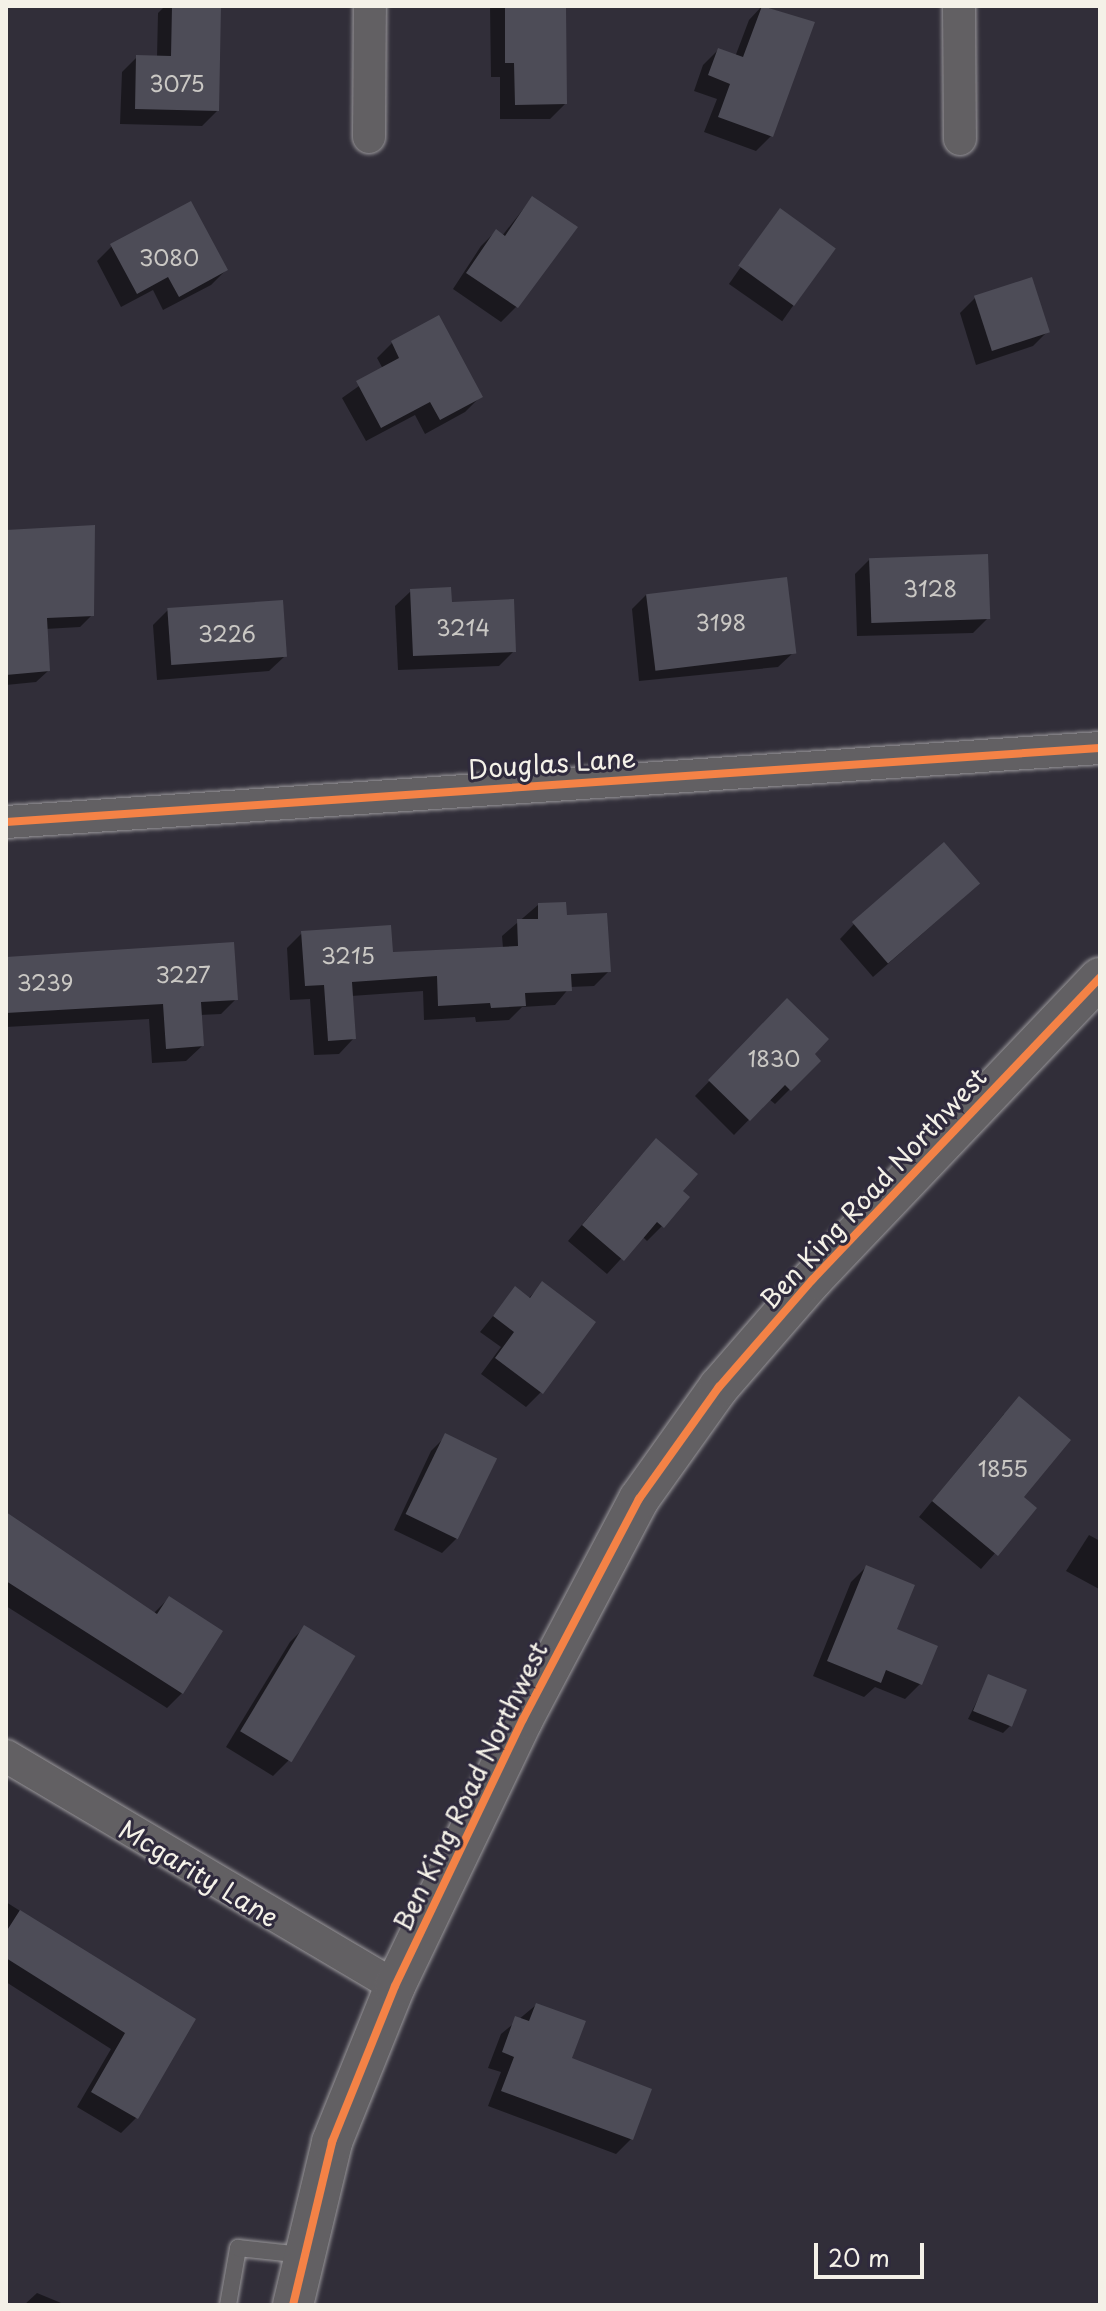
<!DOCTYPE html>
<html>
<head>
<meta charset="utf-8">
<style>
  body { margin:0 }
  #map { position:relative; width:1106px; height:2311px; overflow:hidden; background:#312e39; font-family:"Playpen Sans",sans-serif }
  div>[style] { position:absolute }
  .shadow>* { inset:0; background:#0007; transform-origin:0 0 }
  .building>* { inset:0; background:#4d4c57; transform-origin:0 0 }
  .roads { filter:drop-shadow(0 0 2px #9a989b) drop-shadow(0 0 2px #9a989b) }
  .service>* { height:16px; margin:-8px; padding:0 8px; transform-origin:8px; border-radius:8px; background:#626063 }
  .minor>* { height:32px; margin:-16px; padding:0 16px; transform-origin:16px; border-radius:16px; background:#626063 }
  .tertiary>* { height:40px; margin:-20px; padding:0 20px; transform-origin:20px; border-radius:20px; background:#626063 }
  .cycleway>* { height:8px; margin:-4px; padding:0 4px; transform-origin:4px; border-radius:4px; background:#f48246 }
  span { translate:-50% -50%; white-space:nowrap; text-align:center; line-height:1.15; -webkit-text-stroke:6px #2f2a3d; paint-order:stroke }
  .number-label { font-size:22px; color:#cac8c4 }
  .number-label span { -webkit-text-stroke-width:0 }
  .street-label { font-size:26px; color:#f4f1e8 }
  .frame { position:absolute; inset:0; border:8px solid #f4f1e8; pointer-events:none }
  .scale { position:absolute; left:814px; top:2243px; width:110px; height:36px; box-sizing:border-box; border:4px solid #f4f1e8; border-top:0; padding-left:10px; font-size:24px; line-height:28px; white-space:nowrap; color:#f4f1e8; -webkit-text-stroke:6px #2f2a3d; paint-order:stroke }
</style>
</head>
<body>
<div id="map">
  <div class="shadow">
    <div style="clip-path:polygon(165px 6px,219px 6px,217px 111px,202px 126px,120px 124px,122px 72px,137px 57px,157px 57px,158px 13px)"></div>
    <div style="clip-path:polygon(490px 6px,564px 6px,565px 104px,550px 119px,500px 119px,500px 77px,491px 77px)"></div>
    <div style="clip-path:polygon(762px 6px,812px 23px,771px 136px,756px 151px,704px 132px,717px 99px,694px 91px,703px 65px,718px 50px,735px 57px,749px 20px)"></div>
    <div style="clip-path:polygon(532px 198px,516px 307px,501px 322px,453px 289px,481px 246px,496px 231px,502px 236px)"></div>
    <div style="left:780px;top:211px;width:65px;height:89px;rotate:35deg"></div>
    <div style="clip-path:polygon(112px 246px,226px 270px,211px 285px,163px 310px,153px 290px,121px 307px,97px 261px)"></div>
    <div style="clip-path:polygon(975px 298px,1048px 331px,1033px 346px,976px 365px,960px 313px)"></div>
    <div style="clip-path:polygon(438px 318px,480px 397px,465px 412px,425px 434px,415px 415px,366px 441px,342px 398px,383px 369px,377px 358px,392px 343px)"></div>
    <div style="clip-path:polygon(93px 528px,92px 615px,80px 627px,45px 629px,48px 671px,36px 682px,6px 685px,6px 610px)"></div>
    <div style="clip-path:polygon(870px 559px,988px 618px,973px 633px,857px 636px,855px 574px)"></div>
    <div style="clip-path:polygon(411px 591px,450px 604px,514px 651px,499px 666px,398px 670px,395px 606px)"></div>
    <div style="clip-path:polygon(647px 594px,794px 652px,778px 667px,639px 681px,632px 609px)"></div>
    <div style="clip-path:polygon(168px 610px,285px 656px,269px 671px,157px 680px,153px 625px)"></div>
    <div style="clip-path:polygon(963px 898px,873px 977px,840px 939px,854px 924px)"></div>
    <div style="clip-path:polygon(538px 905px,565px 917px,609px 971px,594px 986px,570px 987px,555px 1005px,522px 1007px,509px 1020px,476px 1022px,475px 1017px,424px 1020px,423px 991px,351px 996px,354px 1038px,339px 1054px,314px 1055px,310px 999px,290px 1000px,287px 948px,302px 933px,391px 954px,503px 948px,502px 936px)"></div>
    <div style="clip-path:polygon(6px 959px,236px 999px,221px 1014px,200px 1015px,202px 1046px,186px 1061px,152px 1063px,149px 1019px,6px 1027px)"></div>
    <div style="clip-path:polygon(787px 1001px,818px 1061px,775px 1104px,769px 1099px,734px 1135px,695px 1096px)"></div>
    <div style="clip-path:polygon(641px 1156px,681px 1191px,662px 1226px,647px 1241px,642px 1236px,607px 1274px,568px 1241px)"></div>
    <div style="clip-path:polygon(542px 1284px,541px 1392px,526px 1407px,481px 1374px,501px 1347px,480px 1332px,515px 1289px,528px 1299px)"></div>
    <div style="clip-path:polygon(1004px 1414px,1021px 1497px,1034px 1509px,981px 1569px,919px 1517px)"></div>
    <div style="clip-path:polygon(446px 1436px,457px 1538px,442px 1553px,394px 1530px,431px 1451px)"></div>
    <div style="clip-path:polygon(6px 1515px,153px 1614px,169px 1598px,182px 1693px,167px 1708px,6px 1606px)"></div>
    <div style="clip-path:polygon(1089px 1535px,1100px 1541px,1099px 1589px,1066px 1571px)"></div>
    <div style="clip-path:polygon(866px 1567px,920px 1684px,905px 1699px,875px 1687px,864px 1697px,813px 1676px,851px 1582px)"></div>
    <div style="clip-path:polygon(305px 1627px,352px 1657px,288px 1761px,273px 1776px,226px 1747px,290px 1642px)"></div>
    <div style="clip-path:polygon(989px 1677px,1010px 1726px,1003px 1733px,968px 1719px)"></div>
    <div style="clip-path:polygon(6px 1902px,193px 2020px,136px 2118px,121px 2133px,77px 2107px,111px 2049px,6px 1982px)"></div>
    <div style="clip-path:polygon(536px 2005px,569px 2059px,631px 2139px,616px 2154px,488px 2106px,501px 2072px,488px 2068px,501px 2034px)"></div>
    <div style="clip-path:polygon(37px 2293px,66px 2305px,24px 2305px)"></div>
  </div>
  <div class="building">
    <div style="clip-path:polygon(172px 6px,221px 6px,219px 111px,135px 109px,136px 55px,171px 56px)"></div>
    <div style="clip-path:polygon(505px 6px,566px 6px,567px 104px,515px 105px,514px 63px,505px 63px)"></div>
    <div style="clip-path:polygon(762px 6px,815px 22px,773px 137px,718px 117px,730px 84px,708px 75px,718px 48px,743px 57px)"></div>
    <div style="clip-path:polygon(532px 196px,578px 227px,518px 308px,466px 273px,496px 229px,505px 236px)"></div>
    <div style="clip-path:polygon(191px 201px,228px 270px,179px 297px,168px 277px,137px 294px,110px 244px)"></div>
    <div style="left:780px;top:208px;width:69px;height:71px;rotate:36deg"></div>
    <div style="left:1032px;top:277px;width:58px;height:61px;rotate:72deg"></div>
    <div style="clip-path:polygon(439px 315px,483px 397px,440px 420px,430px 402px,381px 428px,356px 381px,399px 358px,391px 341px)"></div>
    <div style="clip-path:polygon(95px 525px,94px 616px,47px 618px,50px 671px,6px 675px,6px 530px)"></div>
    <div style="left:988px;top:554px;width:65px;height:119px;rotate:88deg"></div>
    <div style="left:787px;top:577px;width:77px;height:142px;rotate:83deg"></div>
    <div style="clip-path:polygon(451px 587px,452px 602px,514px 599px,516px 652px,413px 656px,410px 589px)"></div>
    <div style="left:283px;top:600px;width:57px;height:116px;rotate:86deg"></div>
    <div style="left:944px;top:842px;width:55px;height:122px;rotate:49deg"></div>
    <div style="clip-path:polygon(566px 902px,567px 915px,607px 913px,611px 972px,571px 974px,572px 991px,525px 993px,526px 1006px,491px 1008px,490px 1003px,438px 1006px,437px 976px,352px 982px,356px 1039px,328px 1041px,324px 985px,305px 986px,301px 931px,391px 925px,393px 952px,518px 946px,517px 919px,538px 919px,538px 903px)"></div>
    <div style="clip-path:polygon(234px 942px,238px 1000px,201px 1002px,204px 1046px,166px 1049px,163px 1004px,6px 1013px,6px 957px)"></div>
    <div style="clip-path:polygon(787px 998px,829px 1039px,815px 1054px,821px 1061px,791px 1091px,785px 1085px,750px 1121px,708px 1080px)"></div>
    <div style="clip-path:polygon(656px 1138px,698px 1174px,683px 1191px,690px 1197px,664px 1228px,657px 1222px,624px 1261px,582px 1225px)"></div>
    <div style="clip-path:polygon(542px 1281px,596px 1322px,543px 1394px,495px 1358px,514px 1332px,493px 1316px,515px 1286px,530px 1298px)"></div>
    <div style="clip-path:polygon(1019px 1396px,1071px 1440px,1024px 1497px,1037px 1508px,998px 1556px,932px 1501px)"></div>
    <div style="left:445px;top:1433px;width:58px;height:90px;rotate:26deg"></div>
    <div style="clip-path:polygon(6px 1512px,157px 1614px,169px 1596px,223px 1631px,183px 1694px,6px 1581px)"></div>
    <div style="clip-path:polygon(866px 1565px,915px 1585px,897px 1629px,938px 1646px,922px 1685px,886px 1670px,881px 1683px,827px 1661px)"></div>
    <div style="left:304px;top:1625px;width:60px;height:124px;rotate:31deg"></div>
    <div style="left:988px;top:1674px;width:42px;height:40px;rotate:22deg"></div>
    <div style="clip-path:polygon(20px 1910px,196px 2019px,138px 2119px,91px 2092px,125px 2033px,6px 1958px,6px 1932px)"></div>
    <div style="clip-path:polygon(536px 2003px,586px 2021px,572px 2058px,652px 2089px,633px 2140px,501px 2091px,514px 2057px,502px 2052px,515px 2016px,529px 2021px)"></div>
  </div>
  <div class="roads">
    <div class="service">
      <div style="left:228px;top:2305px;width:58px;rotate:-80deg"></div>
      <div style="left:238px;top:2248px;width:64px;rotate:6.2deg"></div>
    </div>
    <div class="minor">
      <div style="left:959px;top:6px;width:133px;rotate:89.6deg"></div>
      <div style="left:369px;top:137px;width:131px;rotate:-89.6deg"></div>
      <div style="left:6px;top:822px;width:1096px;rotate:-3.87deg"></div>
      <div style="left:6px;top:1756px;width:452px;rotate:30.6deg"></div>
    </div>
    <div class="tertiary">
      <div style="left:293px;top:2305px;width:168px;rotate:-76.5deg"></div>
      <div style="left:332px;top:2142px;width:168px;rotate:-68deg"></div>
      <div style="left:395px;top:1986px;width:296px;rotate:-64.4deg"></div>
      <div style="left:523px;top:1719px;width:249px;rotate:-62.2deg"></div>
      <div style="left:639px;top:1499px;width:138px;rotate:-54.5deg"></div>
      <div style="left:719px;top:1387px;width:142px;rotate:-49deg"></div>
      <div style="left:812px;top:1280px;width:417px;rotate:-46.4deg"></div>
    </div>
  </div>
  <div class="cycleway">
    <div style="left:6px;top:822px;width:1096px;rotate:-3.87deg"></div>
    <div style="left:293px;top:2305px;width:168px;rotate:-76.5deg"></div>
    <div style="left:332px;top:2142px;width:168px;rotate:-68deg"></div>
    <div style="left:395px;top:1986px;width:296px;rotate:-64.4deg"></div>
    <div style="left:523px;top:1719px;width:249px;rotate:-62.2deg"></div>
    <div style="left:639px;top:1499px;width:138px;rotate:-54.5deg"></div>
    <div style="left:719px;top:1387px;width:142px;rotate:-49deg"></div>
    <div style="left:812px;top:1280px;width:417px;rotate:-46.4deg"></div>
  </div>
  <div class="number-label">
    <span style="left:177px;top:83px">3075</span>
    <span style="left:169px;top:257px">3080</span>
    <span style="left:930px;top:588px">3128</span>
    <span style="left:721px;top:622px">3198</span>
    <span style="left:463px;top:627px">3214</span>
    <span style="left:227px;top:633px">3226</span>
    <span style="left:348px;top:955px">3215</span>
    <span style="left:183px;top:974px">3227</span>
    <span style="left:45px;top:982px">3239</span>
    <span style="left:774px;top:1058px">1830</span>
    <span style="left:1003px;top:1468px">1855</span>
  </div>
  <div class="street-label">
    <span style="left:552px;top:763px;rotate:-4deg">Douglas Lane</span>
    <span style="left:873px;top:1188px;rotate:-47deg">Ben King Road Northwest</span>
    <span style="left:470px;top:1786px;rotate:-64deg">Ben King Road Northwest</span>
    <span style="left:199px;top:1873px;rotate:31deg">Mcgarity Lane</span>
  </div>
  <div class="frame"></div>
  <div class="scale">20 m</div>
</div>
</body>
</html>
